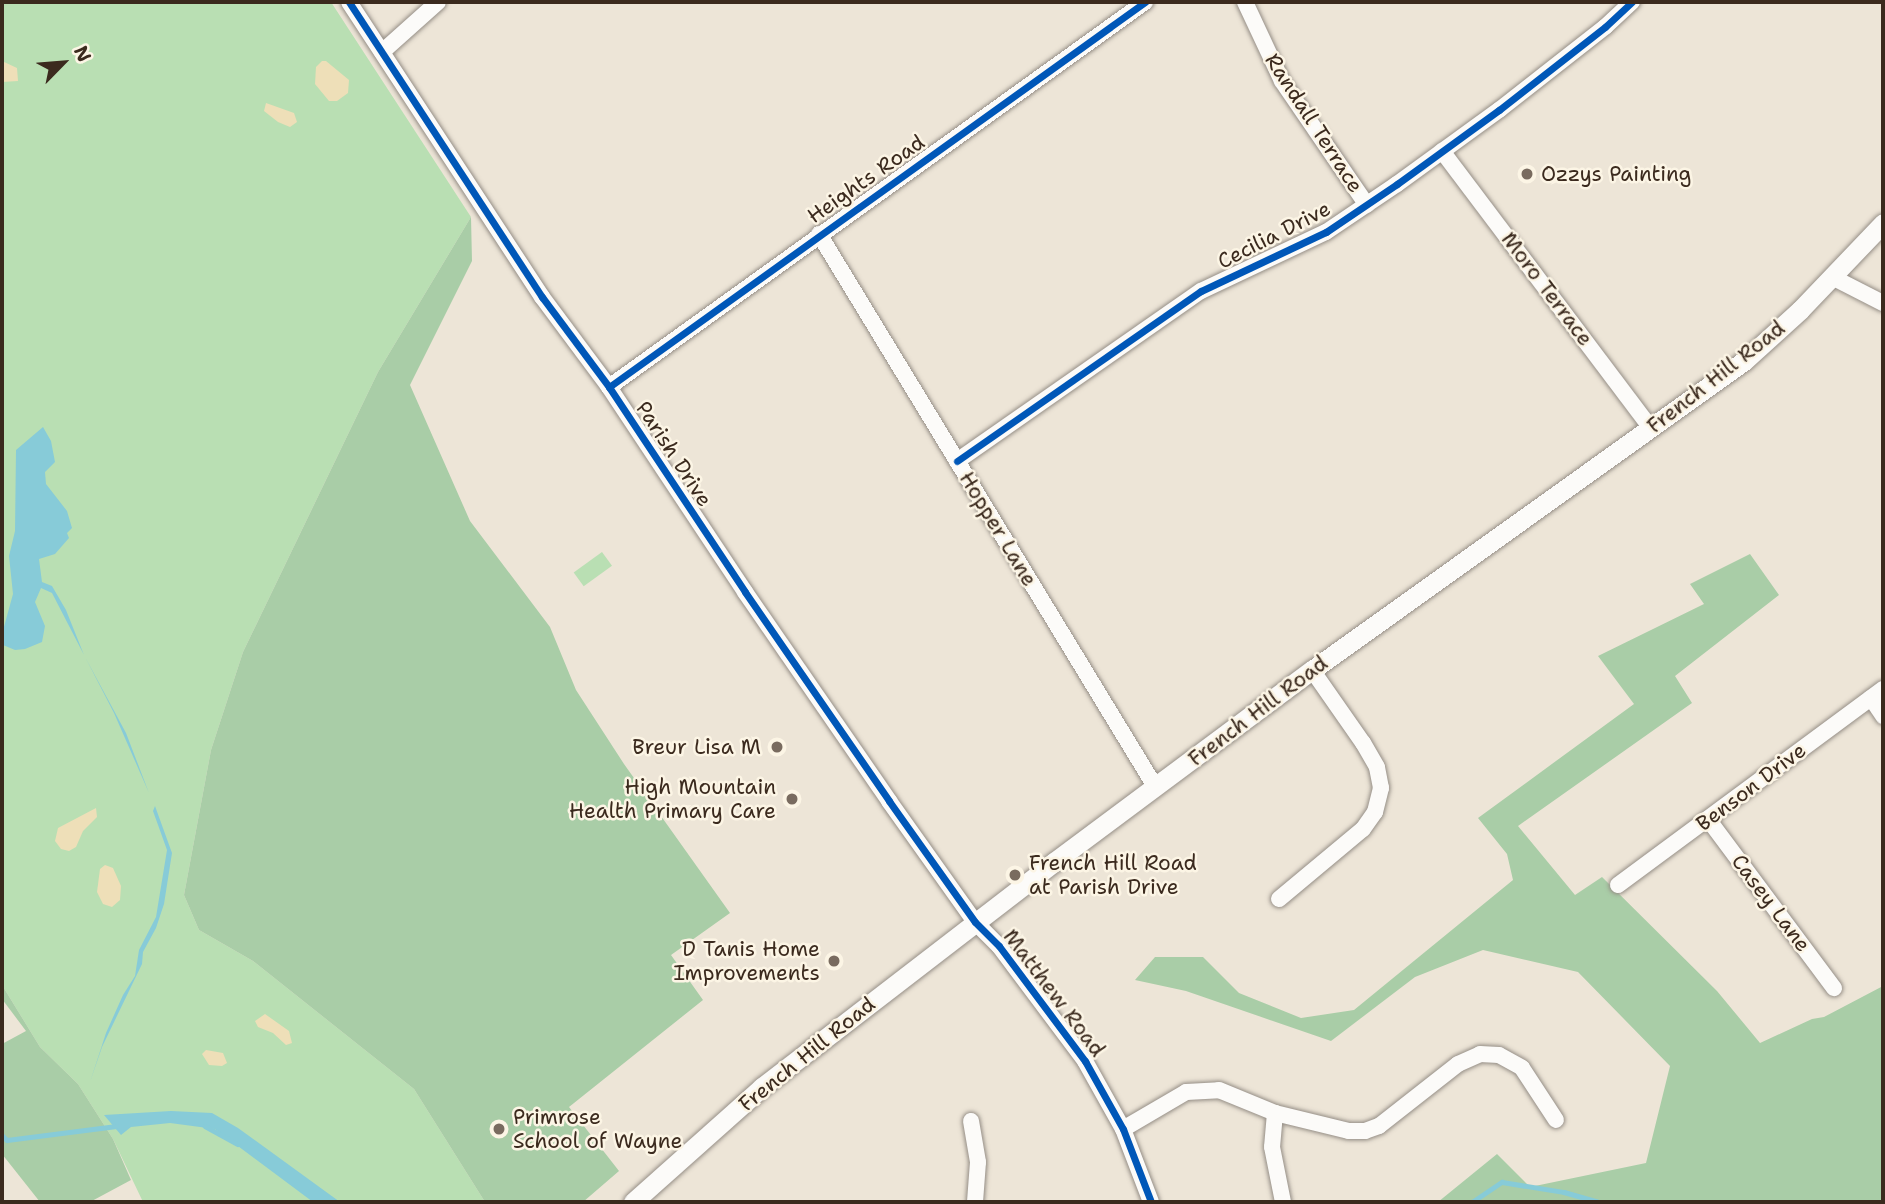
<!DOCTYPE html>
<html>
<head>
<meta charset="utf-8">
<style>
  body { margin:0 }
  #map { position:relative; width:1885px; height:1204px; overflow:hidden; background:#ede5d7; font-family:"Shantell Sans",sans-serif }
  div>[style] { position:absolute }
  .green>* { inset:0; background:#b9dfb3; transform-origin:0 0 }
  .forest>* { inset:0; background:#a9cda7 }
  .sand>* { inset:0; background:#eedfb8 }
  .water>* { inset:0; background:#87cbd8 }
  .stream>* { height:4.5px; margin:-2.25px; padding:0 2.25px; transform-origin:2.25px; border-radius:2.25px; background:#87cbd8 }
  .roads { filter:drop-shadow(0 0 2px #958e86) drop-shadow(0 0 2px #958e86) }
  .minor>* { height:16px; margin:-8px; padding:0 8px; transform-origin:8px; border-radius:8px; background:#fcfbf9 }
  .major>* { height:19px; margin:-9.5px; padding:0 9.5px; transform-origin:9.5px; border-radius:9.5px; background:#fcfbf9 }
  .cycleway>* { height:7px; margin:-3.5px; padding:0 3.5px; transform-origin:3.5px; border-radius:3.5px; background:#0057b8 }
  .dots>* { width:19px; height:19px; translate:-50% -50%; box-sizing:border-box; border:4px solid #fcf5e5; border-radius:50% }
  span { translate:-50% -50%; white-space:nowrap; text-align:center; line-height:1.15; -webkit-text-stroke:5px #fcf5e5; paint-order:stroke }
  .street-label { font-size:21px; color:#3b2a1e }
  .poi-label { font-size:21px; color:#3b2a1e }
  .left { translate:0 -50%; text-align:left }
  .right { translate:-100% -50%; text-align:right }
  .frame { position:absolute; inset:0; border:4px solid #3b2a1e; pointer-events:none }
  .north { position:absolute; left:28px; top:28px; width:70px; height:70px; -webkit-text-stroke:5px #fcf5e5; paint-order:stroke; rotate:65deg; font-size:19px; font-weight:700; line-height:28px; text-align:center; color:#3b2a1e }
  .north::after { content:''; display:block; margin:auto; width:24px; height:32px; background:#3b2a1e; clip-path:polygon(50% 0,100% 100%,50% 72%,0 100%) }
</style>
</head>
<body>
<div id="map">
  <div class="green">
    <div style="clip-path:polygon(2px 2px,331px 2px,471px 217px,378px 372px,243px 652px,211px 750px,184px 895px,199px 930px,253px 961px,414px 1089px,485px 1202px,143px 1202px,113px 1139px,78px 1084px,40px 1047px,2px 985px)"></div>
    <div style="left:602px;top:552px;width:17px;height:35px;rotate:54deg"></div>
  </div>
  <div class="forest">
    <div style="clip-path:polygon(471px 217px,472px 261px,410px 385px,470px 521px,550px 627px,576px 690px,624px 764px,730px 913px,671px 955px,703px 1000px,569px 1107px,619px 1171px,583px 1202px,485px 1202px,414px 1089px,253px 961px,199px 930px,184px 895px,211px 750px,243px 652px,378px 372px)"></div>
    <div style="clip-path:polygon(1750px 554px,1779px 595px,1675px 676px,1692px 703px,1518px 826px,1575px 895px,1602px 877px,1717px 991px,1760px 1043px,1812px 1019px,1824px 1017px,1883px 986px,1883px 1202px,1438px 1202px,1497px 1154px,1530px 1187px,1646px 1163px,1670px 1066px,1578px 972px,1483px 950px,1415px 977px,1331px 1041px,1186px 991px,1135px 980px,1155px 957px,1203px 957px,1239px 993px,1301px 1018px,1354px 1010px,1513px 880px,1507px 854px,1478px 818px,1634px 704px,1598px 656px,1704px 604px,1690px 584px)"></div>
    <div style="clip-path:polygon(2px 985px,40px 1047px,78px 1084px,113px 1139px,131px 1180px,90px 1202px,40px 1202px,2px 1154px,2px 1044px,26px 1031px,2px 999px)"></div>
  </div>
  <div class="sand">
    <div style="clip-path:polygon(2px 61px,17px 68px,18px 81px,2px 82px)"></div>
    <div style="clip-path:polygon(322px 61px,326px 61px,349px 80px,348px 93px,337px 101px,329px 101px,315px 84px,316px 67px)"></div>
    <div style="clip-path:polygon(266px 103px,294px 113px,297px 122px,290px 127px,278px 122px,264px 111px)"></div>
    <div style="clip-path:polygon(96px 808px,97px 817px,83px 831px,76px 847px,69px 851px,61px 849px,55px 841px,58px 828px)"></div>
    <div style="clip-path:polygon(105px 865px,113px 868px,121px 886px,120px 900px,112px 907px,103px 904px,97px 892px,100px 869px)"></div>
    <div style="clip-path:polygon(265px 1014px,289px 1031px,292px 1043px,286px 1045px,273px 1033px,258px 1027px,255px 1021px)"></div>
    <div style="clip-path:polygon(206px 1050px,223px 1053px,227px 1063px,222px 1066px,209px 1065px,202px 1054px)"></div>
  </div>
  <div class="water">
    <div style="clip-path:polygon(43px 427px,51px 441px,55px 462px,45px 472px,46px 484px,67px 511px,72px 528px,67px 533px,69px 538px,55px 554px,39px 559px,42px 582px,52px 586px,66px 610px,84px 655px,126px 733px,149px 793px,114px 713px,52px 593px,41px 588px,35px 602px,45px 626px,42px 642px,25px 649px,15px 650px,3px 645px,2px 634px,13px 594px,9px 556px,15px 531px,16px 450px)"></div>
    <div style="clip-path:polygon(155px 806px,172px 853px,164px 904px,156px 928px,143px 952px,142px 964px,102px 1047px,90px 1082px,106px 1033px,123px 995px,135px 976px,139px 950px,156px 917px,167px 850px,153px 811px)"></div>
    <div style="clip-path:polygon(171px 1111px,212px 1113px,238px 1128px,340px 1202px,313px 1202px,215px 1129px,170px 1123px,131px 1127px,121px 1135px,104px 1115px)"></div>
  </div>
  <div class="stream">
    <div style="left:205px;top:1126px;width:37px;rotate:29deg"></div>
    <div style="left:2px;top:1135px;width:7px;rotate:45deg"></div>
    <div style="left:7px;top:1140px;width:110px;rotate:-7.3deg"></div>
    <div style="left:1472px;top:1202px;width:36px;rotate:-34deg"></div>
    <div style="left:1502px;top:1182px;width:63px;rotate:9.2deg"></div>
    <div style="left:1564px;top:1192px;width:35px;rotate:16deg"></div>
  </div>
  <div class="roads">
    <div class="minor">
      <div style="left:349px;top:2px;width:353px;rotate:56.8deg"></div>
      <div style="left:542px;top:297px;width:112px;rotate:53.3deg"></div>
      <div style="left:609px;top:387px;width:246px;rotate:56.4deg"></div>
      <div style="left:745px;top:592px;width:254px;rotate:55.4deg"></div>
      <div style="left:889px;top:801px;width:148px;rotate:54.6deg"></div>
      <div style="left:975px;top:922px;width:34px;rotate:45deg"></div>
      <div style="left:999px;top:946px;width:144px;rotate:53.2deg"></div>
      <div style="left:1085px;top:1061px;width:78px;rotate:60.8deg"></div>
      <div style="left:1123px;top:1129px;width:78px;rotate:69deg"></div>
      <div style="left:1245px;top:2px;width:87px;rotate:64.9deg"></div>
      <div style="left:1282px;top:81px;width:150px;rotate:55.6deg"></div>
      <div style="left:382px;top:52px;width:75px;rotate:-41.8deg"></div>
      <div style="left:1442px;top:151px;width:347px;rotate:53deg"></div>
      <div style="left:819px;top:234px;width:648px;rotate:58.69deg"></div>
      <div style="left:1832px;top:277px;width:57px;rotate:27deg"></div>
      <div style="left:609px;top:387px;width:660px;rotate:-35.69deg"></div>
      <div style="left:957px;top:461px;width:297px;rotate:-34.9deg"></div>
      <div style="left:1201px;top:291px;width:138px;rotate:-25.3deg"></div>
      <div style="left:1326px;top:232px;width:86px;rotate:-34.1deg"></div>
      <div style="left:1397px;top:184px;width:126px;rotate:-36deg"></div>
      <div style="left:1499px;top:110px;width:135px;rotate:-38.1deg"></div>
      <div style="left:1605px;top:27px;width:37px;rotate:-43deg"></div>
      <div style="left:1871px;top:698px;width:22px;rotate:56deg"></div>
      <div style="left:1708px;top:819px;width:211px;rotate:53.3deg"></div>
      <div style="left:1618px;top:885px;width:330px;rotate:-36.5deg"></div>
      <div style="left:1279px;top:899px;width:109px;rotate:-39.8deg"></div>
      <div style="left:1363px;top:829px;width:21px;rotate:-55deg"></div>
      <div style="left:1375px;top:812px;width:25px;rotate:-76deg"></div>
      <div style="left:1381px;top:788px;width:21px;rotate:-101deg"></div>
      <div style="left:1377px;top:767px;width:28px;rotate:-120deg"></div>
      <div style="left:1363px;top:743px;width:89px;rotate:-124.9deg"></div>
      <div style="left:1275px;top:1113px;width:34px;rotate:95deg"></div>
      <div style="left:1272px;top:1147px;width:56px;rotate:78.7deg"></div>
      <div style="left:971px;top:1121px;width:42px;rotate:80.3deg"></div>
      <div style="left:978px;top:1162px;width:40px;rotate:94.3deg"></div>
      <div style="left:1123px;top:1129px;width:73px;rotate:-30.4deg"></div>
      <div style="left:1186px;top:1092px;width:33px;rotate:-3deg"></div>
      <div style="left:1219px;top:1090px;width:61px;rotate:22.3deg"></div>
      <div style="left:1275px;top:1113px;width:76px;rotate:13.7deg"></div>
      <div style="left:1349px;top:1131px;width:16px"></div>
      <div style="left:1365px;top:1131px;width:15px;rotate:-20deg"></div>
      <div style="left:1379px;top:1126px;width:100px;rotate:-38.1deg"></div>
      <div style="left:1458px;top:1064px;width:24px;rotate:-24deg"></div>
      <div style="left:1480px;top:1054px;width:19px;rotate:3deg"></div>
      <div style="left:1499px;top:1055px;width:26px;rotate:29deg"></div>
      <div style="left:1522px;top:1068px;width:62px;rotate:56.8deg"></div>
    </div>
    <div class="major">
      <div style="left:633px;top:1202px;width:173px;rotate:-41.7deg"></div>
      <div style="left:762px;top:1087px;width:369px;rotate:-37.6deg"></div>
      <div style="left:1054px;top:862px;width:322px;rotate:-36.7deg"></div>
      <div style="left:1312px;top:670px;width:531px;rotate:-35.58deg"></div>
      <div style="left:1744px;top:361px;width:76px;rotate:-42.3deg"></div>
      <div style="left:1800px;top:310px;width:120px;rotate:-46.3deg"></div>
    </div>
  </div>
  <div class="cycleway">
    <div style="left:349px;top:2px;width:353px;rotate:56.8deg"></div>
    <div style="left:542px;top:297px;width:112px;rotate:53.3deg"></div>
    <div style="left:609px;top:387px;width:246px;rotate:56.4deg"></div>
    <div style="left:745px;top:592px;width:254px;rotate:55.4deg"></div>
    <div style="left:889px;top:801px;width:148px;rotate:54.6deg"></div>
    <div style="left:975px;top:922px;width:34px;rotate:45deg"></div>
    <div style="left:999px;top:946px;width:144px;rotate:53.2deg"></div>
    <div style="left:1085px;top:1061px;width:78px;rotate:60.8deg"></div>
    <div style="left:1123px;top:1129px;width:78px;rotate:69deg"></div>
    <div style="left:609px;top:387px;width:660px;rotate:-35.69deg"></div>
    <div style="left:957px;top:461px;width:297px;rotate:-34.9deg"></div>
    <div style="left:1201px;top:291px;width:138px;rotate:-25.3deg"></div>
    <div style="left:1326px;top:232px;width:86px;rotate:-34.1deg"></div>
    <div style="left:1397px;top:184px;width:126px;rotate:-36deg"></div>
    <div style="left:1499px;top:110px;width:135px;rotate:-38.1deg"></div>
    <div style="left:1605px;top:27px;width:37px;rotate:-43deg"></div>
  </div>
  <div class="dots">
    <div style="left:1527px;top:174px;background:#796b5f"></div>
    <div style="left:777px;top:747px;background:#796b5f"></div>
    <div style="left:792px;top:799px;background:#796b5f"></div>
    <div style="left:1015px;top:875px;background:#796b5f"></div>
    <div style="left:834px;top:961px;background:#796b5f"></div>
    <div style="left:499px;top:1129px;background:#796b5f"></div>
  </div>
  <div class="street-label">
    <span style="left:1314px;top:123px;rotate:57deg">Randall Terrace</span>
    <span style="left:866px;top:179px;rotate:-35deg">Heights Road</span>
    <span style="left:1274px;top:235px;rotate:-27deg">Cecilia Drive</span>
    <span style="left:1547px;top:289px;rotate:53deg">Moro Terrace</span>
    <span style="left:1716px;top:377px;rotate:-38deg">French Hill Road</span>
    <span style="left:674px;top:454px;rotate:57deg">Parish Drive</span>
    <span style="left:998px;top:529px;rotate:59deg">Hopper Lane</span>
    <span style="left:1258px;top:711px;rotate:-37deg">French Hill Road</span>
    <span style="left:1751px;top:787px;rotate:-37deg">Benson Drive</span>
    <span style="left:1771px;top:903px;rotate:53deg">Casey Lane</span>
    <span style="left:1054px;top:993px;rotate:53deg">Matthew Road</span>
    <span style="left:807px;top:1054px;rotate:-39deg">French Hill Road</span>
  </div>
  <div class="poi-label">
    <span class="left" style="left:1541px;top:174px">Ozzys Painting</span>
    <span class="right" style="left:761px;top:747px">Breur Lisa M</span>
    <span class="right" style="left:776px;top:799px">High Mountain<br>Health Primary Care</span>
    <span class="left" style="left:1029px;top:875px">French Hill Road<br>at Parish Drive</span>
    <span class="right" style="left:820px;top:961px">D Tanis Home<br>Improvements</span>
    <span class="left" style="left:513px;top:1129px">Primrose<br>School of Wayne</span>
  </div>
  <div class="frame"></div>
  <div class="north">N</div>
</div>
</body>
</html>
